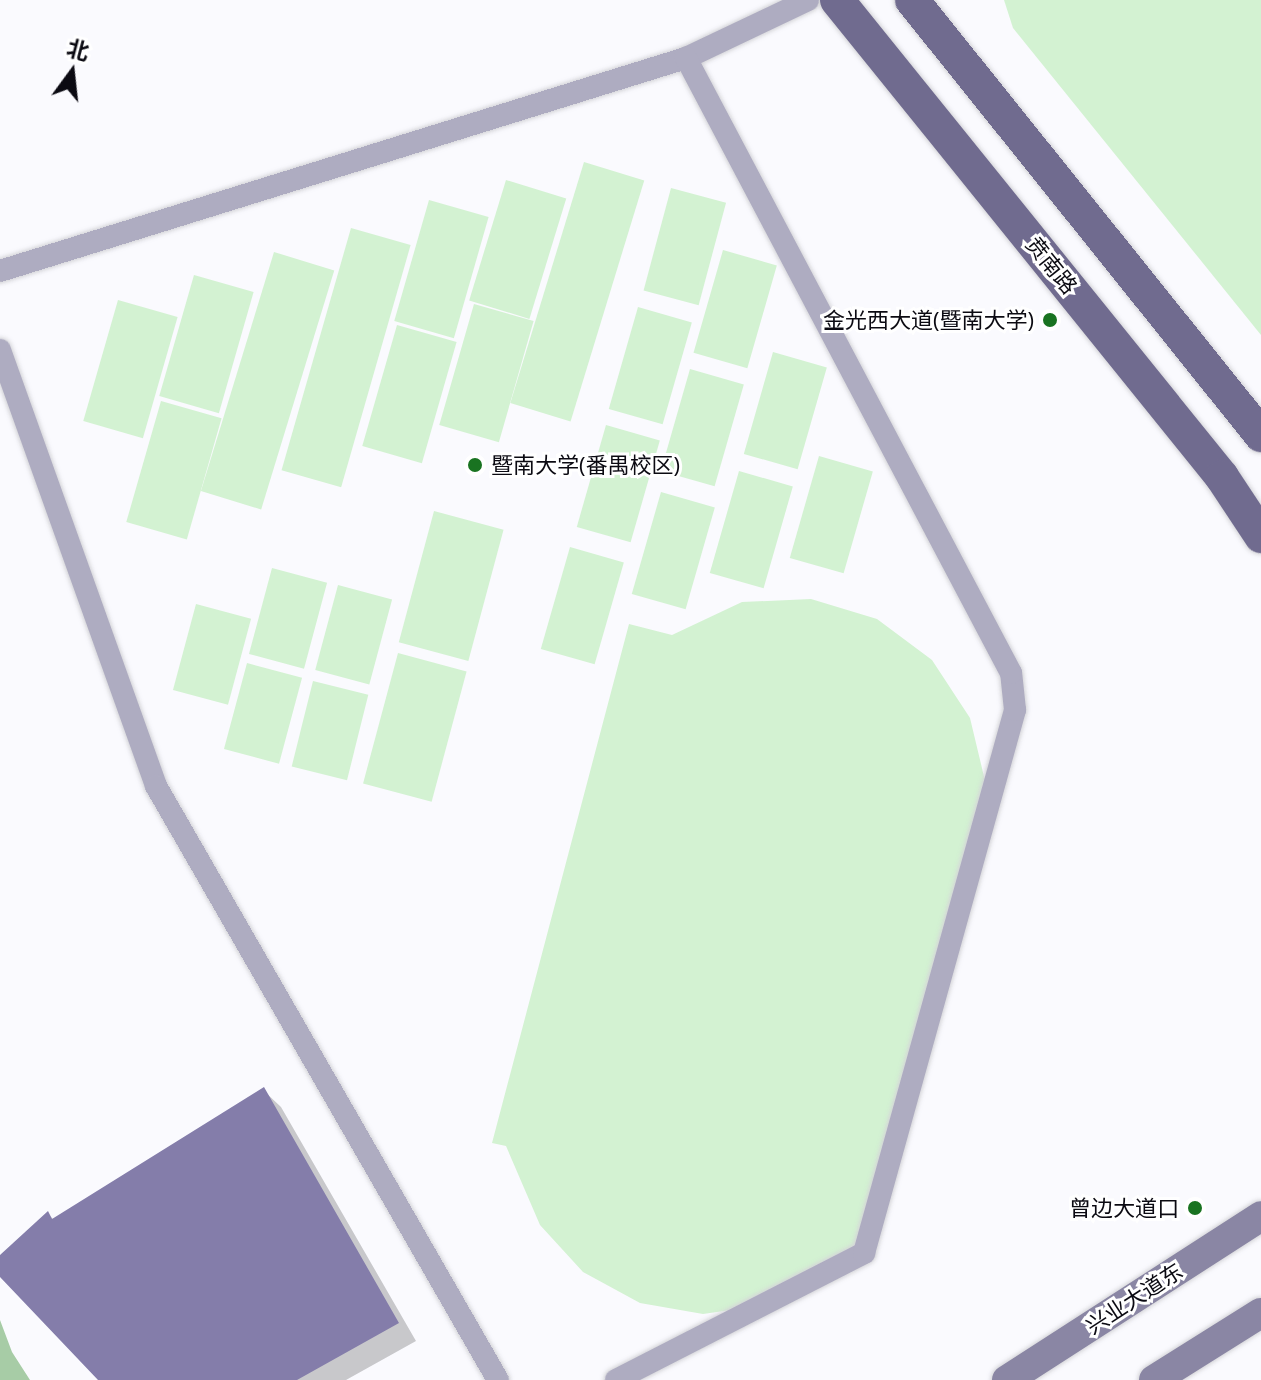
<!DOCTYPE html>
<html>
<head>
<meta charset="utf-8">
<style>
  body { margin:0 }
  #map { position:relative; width:1261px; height:1380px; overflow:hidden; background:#fafafe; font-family:"Open Sans","Noto Sans SC",sans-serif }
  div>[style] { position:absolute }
  .green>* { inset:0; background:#d3f2d2; transform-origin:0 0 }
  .water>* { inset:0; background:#a7cca6 }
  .shadow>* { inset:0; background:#0003 }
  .building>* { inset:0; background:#847daa }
  .roads { filter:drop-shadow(0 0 2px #d4d4d8) drop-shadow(0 0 2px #d4d4d8) }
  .minor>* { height:22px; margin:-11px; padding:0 11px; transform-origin:11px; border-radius:11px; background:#aeacc1 }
  .secondary>* { height:30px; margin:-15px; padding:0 15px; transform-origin:15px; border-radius:15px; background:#8a86a4 }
  .primary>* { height:34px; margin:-17px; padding:0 17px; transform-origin:17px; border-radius:17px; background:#706b8f }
  .dots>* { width:22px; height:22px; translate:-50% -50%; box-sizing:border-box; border:4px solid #fff; border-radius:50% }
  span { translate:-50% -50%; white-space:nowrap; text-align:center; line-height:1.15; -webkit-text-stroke:6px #fff; paint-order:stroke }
  .street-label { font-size:22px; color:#0b0a12 }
  .poi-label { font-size:22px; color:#0b0a12 }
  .right { translate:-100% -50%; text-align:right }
  .left { translate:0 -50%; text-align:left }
  .north { position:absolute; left:32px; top:32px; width:80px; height:80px; -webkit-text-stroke:6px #fff; paint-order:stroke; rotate:15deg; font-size:22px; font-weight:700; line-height:32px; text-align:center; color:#0b0a12 }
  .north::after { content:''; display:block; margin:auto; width:28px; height:36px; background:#0b0a12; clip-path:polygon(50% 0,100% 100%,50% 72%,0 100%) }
</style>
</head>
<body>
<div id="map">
  <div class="green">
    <div style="clip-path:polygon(1004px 0,1261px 0,1261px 335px,1013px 28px)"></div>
    <div style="left:584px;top:162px;width:63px;height:252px;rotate:17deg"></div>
    <div style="left:506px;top:180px;width:63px;height:126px;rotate:17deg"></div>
    <div style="left:671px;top:188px;width:57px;height:106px;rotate:15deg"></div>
    <div style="left:429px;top:200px;width:62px;height:126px;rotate:16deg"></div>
    <div style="left:351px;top:228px;width:62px;height:252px;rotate:16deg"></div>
    <div style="left:723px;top:250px;width:56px;height:107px;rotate:16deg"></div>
    <div style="left:274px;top:252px;width:63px;height:250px;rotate:17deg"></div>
    <div style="left:194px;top:275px;width:62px;height:126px;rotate:16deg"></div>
    <div style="left:118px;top:300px;width:62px;height:126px;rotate:16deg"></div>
    <div style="left:474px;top:304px;width:62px;height:126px;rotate:16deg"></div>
    <div style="left:638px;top:307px;width:56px;height:106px;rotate:16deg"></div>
    <div style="left:397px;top:325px;width:62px;height:126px;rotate:16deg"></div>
    <div style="left:773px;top:352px;width:56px;height:106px;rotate:16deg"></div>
    <div style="left:690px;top:369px;width:56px;height:106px;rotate:16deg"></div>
    <div style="left:161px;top:401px;width:63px;height:126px;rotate:16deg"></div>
    <div style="left:606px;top:425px;width:56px;height:106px;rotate:16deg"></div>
    <div style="left:819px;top:456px;width:56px;height:106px;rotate:16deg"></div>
    <div style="left:739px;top:471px;width:56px;height:106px;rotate:16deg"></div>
    <div style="left:661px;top:492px;width:56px;height:106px;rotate:16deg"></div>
    <div style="left:434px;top:511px;width:72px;height:136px;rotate:15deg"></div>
    <div style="left:570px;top:547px;width:56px;height:106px;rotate:16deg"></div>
    <div style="left:272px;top:568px;width:57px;height:89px;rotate:15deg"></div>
    <div style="left:338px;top:585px;width:56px;height:88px;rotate:15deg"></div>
    <div style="clip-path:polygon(811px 599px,877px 619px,932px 660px,970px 718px,986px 785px,869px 1230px,824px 1276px,766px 1305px,703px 1314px,640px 1303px,583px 1272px,540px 1225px,506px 1146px,492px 1143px,629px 624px,672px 635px,742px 602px)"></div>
    <div style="left:196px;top:604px;width:57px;height:89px;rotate:15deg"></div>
    <div style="left:398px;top:653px;width:71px;height:135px;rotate:15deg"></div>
    <div style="left:247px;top:663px;width:57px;height:89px;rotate:15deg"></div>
    <div style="left:313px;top:681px;width:57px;height:88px;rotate:14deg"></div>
  </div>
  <div class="water">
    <div style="clip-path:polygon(0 1320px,12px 1352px,30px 1380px,0 1380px)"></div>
  </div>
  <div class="shadow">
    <div style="clip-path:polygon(263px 1090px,281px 1107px,416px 1341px,346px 1380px,101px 1380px,0 1275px,0 1257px,48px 1214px,54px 1220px)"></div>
  </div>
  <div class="building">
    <div style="clip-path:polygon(264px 1087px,399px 1323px,297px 1380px,98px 1380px,0 1277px,0 1255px,48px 1211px,52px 1219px)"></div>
  </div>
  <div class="roads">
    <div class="minor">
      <div style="left:0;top:271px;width:718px;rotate:-17.25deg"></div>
      <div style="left:686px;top:58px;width:135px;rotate:-25.4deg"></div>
      <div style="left:0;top:350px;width:463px;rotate:70.3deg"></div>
      <div style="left:156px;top:786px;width:685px;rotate:60.07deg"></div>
      <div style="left:616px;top:1380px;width:279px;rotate:-27.1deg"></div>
      <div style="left:864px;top:1253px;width:564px;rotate:-74.46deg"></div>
      <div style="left:1015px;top:710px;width:37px;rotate:-96deg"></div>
      <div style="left:1011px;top:673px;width:696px;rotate:-117.85deg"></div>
    </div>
    <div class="secondary">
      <div style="left:1007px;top:1380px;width:302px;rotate:-32.8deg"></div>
      <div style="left:1154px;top:1380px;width:126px;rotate:-32.1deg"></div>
    </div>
    <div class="primary">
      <div style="left:837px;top:0;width:613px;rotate:51.09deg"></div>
      <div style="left:1222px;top:477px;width:71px;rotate:56.5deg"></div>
      <div style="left:912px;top:0;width:558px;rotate:51.26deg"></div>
    </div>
  </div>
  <div class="dots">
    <div style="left:1050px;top:320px;background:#197321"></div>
    <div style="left:475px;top:465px;background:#197321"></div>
    <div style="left:1195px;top:1208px;background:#197321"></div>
  </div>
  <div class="street-label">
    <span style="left:1052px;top:265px;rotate:51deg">贲南路</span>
    <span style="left:1134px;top:1298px;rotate:-33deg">兴业大道东</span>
  </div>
  <div class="poi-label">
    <span class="right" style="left:1034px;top:320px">金光西大道(暨南大学)</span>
    <span class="left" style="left:491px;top:465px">暨南大学(番禺校区)</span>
    <span class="right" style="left:1179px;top:1208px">曾边大道口</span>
  </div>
  <div class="north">北</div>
</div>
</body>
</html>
